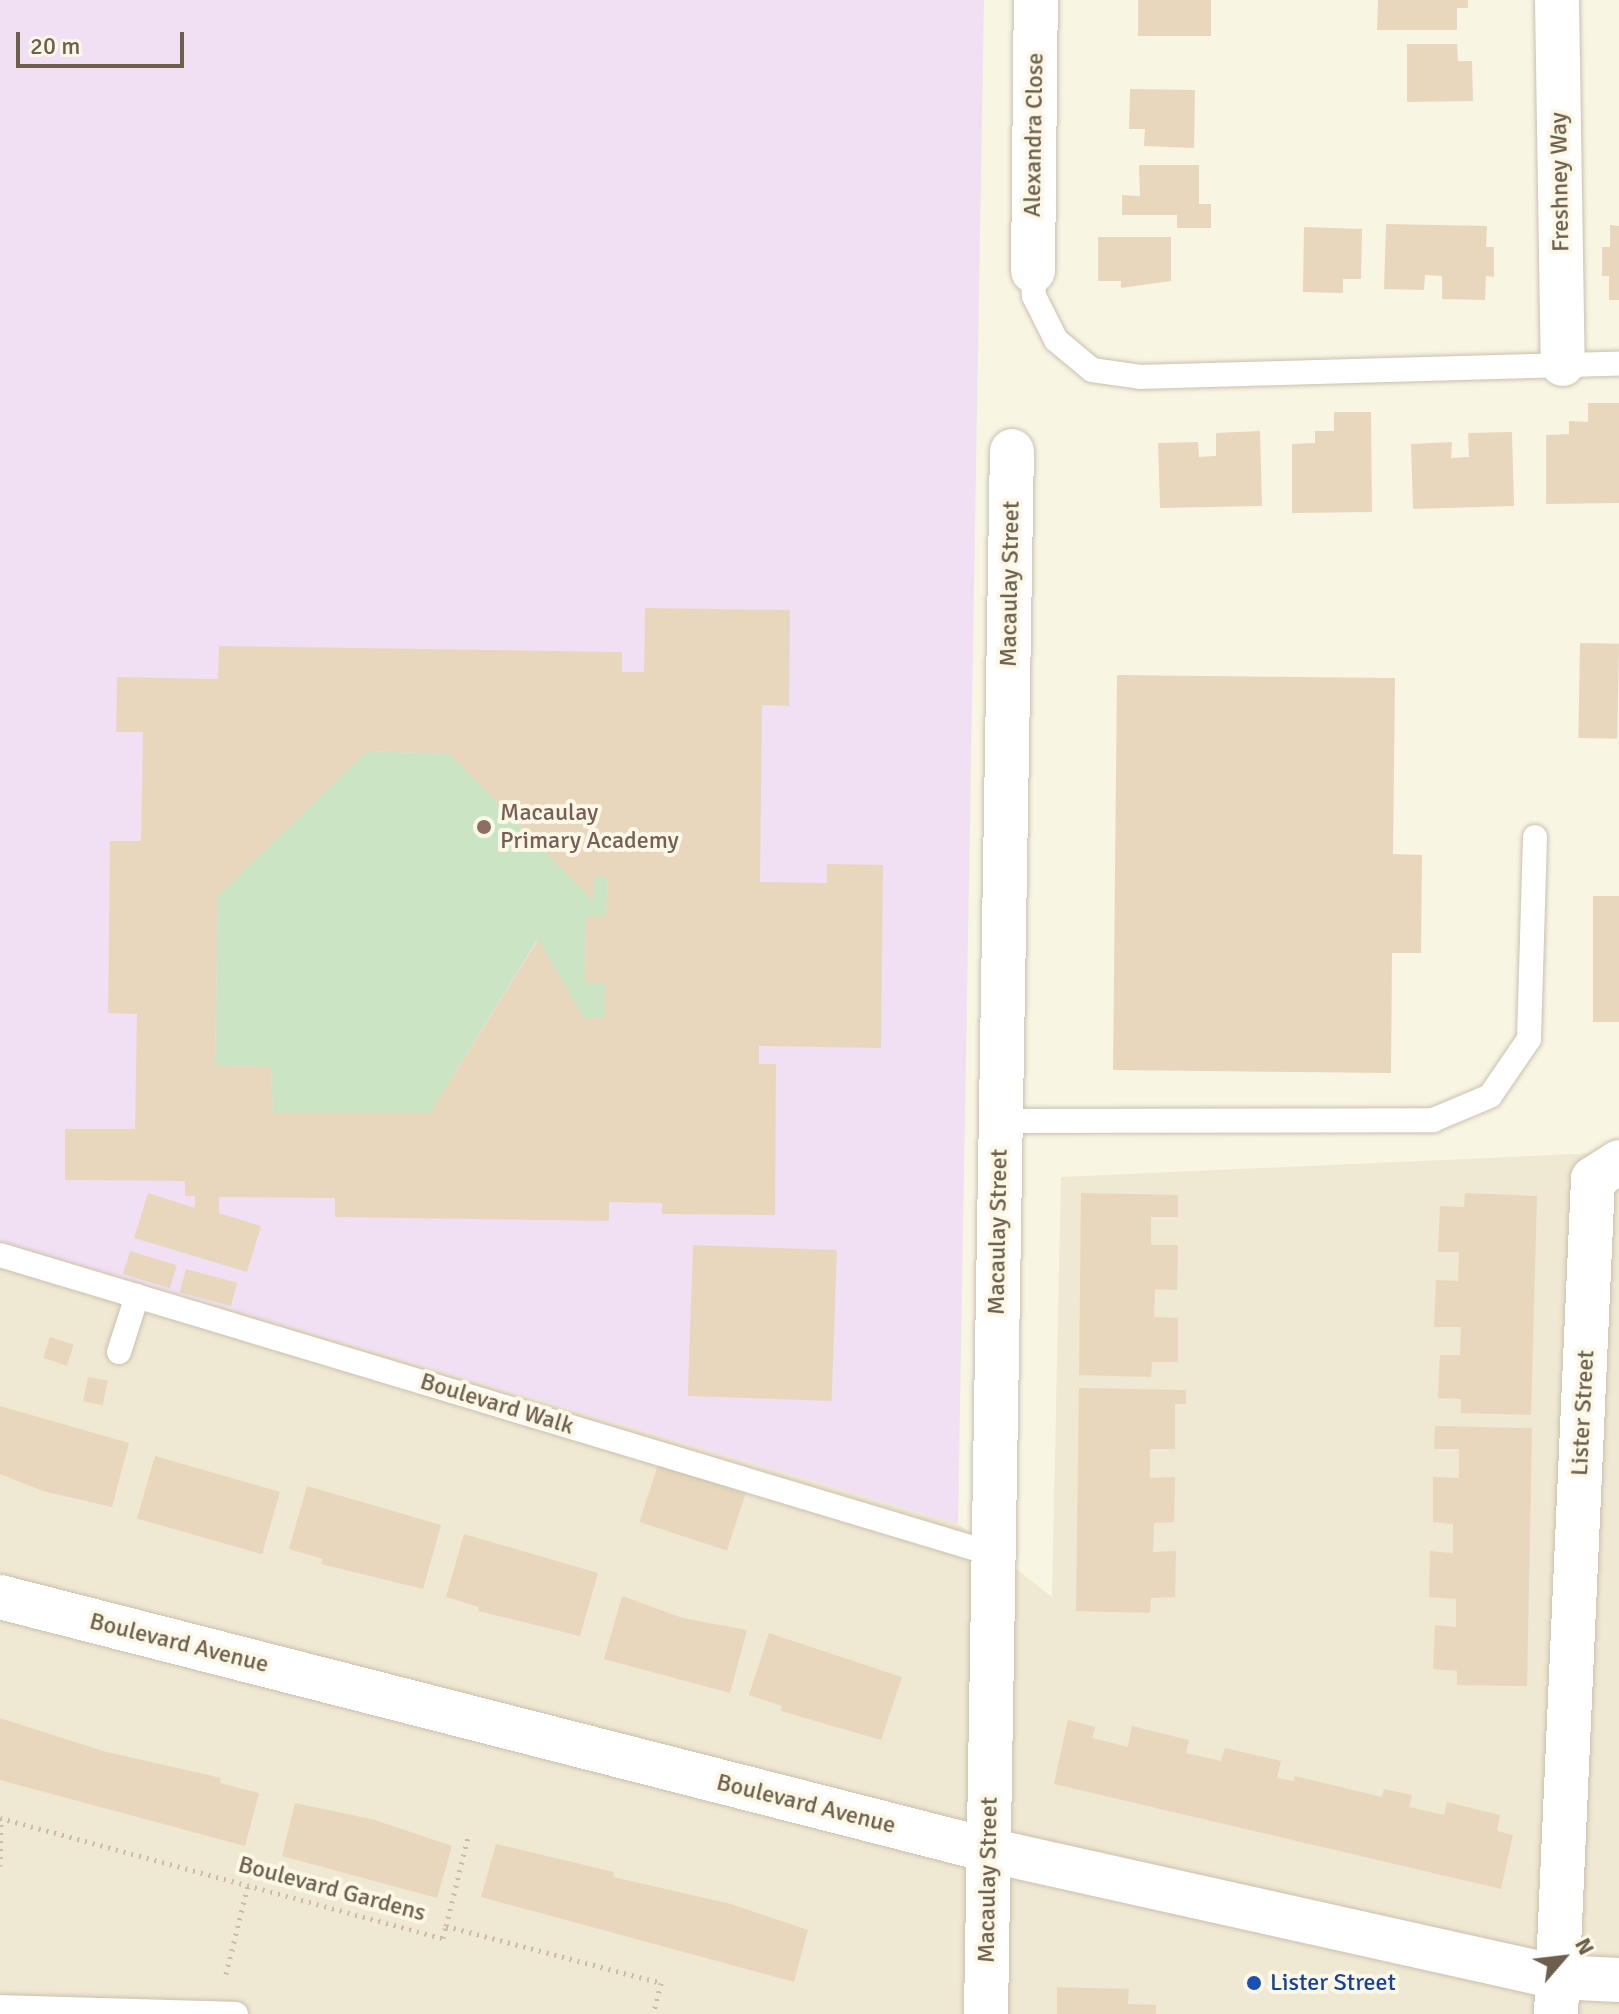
<!DOCTYPE html>
<html>
<head>
<meta charset="utf-8">
<style>
  body { margin:0 }
  #map { position:relative; width:1619px; height:2014px; overflow:hidden; background:#f8f5e3; font-family:Signika,sans-serif }
  div>[style] { position:absolute }
  .residential>* { inset:0; background:#efe8d2 }
  .education>* { inset:0; background:#f1e0f4 }
  .green>* { inset:0; background:#cae4c4 }
  .building>* { inset:0; background:#e8d7bc; transform-origin:0 0 }
  .path>* { height:5px; margin-top:-2.5px; transform-origin:0; background:repeating-linear-gradient(90deg,#cebca2 0 2px,transparent 0 8px) }
  .roads { filter:drop-shadow(0 0 2px #cac0ae) drop-shadow(0 0 2px #cac0ae) }
  .service>* { height:24px; margin:-12px; padding:0 12px; transform-origin:12px; border-radius:12px; background:#fff }
  .minor>* { height:44px; margin:-22px; padding:0 22px; transform-origin:22px; border-radius:22px; background:#fff }
  .tertiary>* { height:44px; margin:-22px; padding:0 22px; transform-origin:22px; border-radius:22px; background:#fff }
  .dots>* { width:22px; height:22px; translate:-50% -50%; box-sizing:border-box; border:4px solid #fcf8e8; border-radius:50% }
  span { translate:-50% -50%; white-space:nowrap; text-align:center; line-height:1.15; -webkit-text-stroke:8px #fcf8e8; paint-order:stroke }
  .street-label { font-size:24px; color:#6d5f4c }
  .education-label { font-size:24px; color:#785e54 }
  .left { translate:0 -50%; text-align:left }
  .transit-label { font-size:24px; color:#164399 }
  .north { position:absolute; left:1523px; top:1918px; width:80px; height:80px; -webkit-text-stroke:6px #fcf8e8; paint-order:stroke; rotate:62deg; font-size:22px; font-weight:700; line-height:32px; text-align:center; color:#6d5f4c }
  .north::after { content:''; display:block; margin:auto; width:28px; height:36px; background:#6d5f4c; clip-path:polygon(50% 0,100% 100%,50% 72%,0 100%) }
  .scale { position:absolute; left:16px; top:32px; width:168px; height:36px; box-sizing:border-box; border:4px solid #6d5f4c; border-top:0; padding-left:10px; font-size:24px; line-height:28px; white-space:nowrap; color:#6d5f4c; -webkit-text-stroke:6px #fcf8e8; paint-order:stroke }
</style>
</head>
<body>
<div id="map">
  <div class="residential">
    <div style="clip-path:polygon(1619px 1152px,1619px 2014px,0 2014px,0 1241px,958px 1524px,1052px 1597px,1061px 1177px)"></div>
  </div>
  <div class="education">
    <div style="clip-path:polygon(0 0,984px 0,958px 1524px,0 1241px)"></div>
  </div>
  <div class="green">
    <div style="clip-path:polygon(367px 751px,450px 754px,592px 899px,596px 876px,608px 877px,606px 917px,586px 917px,585px 983px,605px 983px,605px 1018px,585px 1019px,537px 940px,430px 1113px,273px 1113px,271px 1067px,215px 1066px,218px 896px)"></div>
  </div>
  <div class="building">
    <div style="left:1138px;top:0;width:73px;height:36px"></div>
    <div style="clip-path:polygon(1378px 0,1468px 0,1468px 8px,1457px 8px,1457px 30px,1377px 30px)"></div>
    <div style="clip-path:polygon(1407px 44px,1457px 44px,1458px 61px,1472px 61px,1473px 101px,1407px 102px)"></div>
    <div style="clip-path:polygon(1130px 89px,1195px 90px,1194px 148px,1144px 146px,1145px 129px,1129px 129px)"></div>
    <div style="clip-path:polygon(1139px 165px,1199px 165px,1199px 204px,1211px 204px,1211px 228px,1177px 228px,1177px 215px,1122px 215px,1122px 195px,1140px 196px)"></div>
    <div style="clip-path:polygon(1386px 224px,1487px 226px,1486px 247px,1494px 247px,1494px 277px,1486px 276px,1485px 300px,1442px 299px,1442px 276px,1425px 275px,1424px 290px,1384px 289px)"></div>
    <div style="clip-path:polygon(1610px 225px,1619px 226px,1619px 300px,1609px 300px,1609px 276px,1602px 276px,1602px 247px,1610px 247px)"></div>
    <div style="clip-path:polygon(1304px 227px,1362px 229px,1361px 279px,1343px 279px,1343px 293px,1303px 292px)"></div>
    <div style="clip-path:polygon(1098px 237px,1171px 237px,1171px 281px,1121px 288px,1121px 281px,1098px 281px)"></div>
    <div style="clip-path:polygon(1588px 403px,1619px 403px,1619px 503px,1546px 504px,1546px 435px,1569px 434px,1569px 421px,1588px 422px)"></div>
    <div style="clip-path:polygon(1334px 412px,1371px 412px,1372px 512px,1292px 513px,1292px 444px,1315px 443px,1315px 431px,1334px 431px)"></div>
    <div style="clip-path:polygon(1260px 431px,1262px 506px,1160px 508px,1158px 443px,1198px 442px,1199px 457px,1216px 456px,1216px 433px)"></div>
    <div style="clip-path:polygon(1512px 432px,1514px 506px,1413px 509px,1411px 444px,1452px 442px,1451px 458px,1469px 457px,1468px 433px)"></div>
    <div style="clip-path:polygon(evenodd,645px 608px,790px 610px,789px 706px,762px 705px,760px 882px,827px 883px,827px 864px,883px 865px,881px 1048px,759px 1046px,759px 1064px,776px 1064px,775px 1215px,662px 1214px,662px 1203px,609px 1202px,609px 1221px,335px 1217px,335px 1198px,219px 1197px,219px 1213px,261px 1226px,247px 1272px,134px 1238px,148px 1193px,195px 1208px,195px 1196px,185px 1196px,185px 1181px,65px 1180px,65px 1129px,135px 1129px,137px 1014px,108px 1013px,110px 841px,141px 841px,143px 732px,116px 732px,117px 677px,218px 679px,219px 646px,622px 652px,622px 672px,644px 672px,645px 608px,367px 751px,450px 754px,593px 900px,596px 876px,608px 877px,606px 917px,586px 916px,585px 983px,605px 983px,605px 1018px,585px 1019px,538px 940px,430px 1113px,273px 1113px,271px 1067px,215px 1066px,218px 896px,367px 751px)"></div>
    <div style="left:1580px;top:643px;width:39px;height:95px;rotate:1deg"></div>
    <div style="clip-path:polygon(1117px 675px,1395px 678px,1393px 854px,1422px 855px,1421px 953px,1392px 953px,1391px 1073px,1113px 1070px)"></div>
    <div style="left:1593px;top:896px;width:26px;height:126px"></div>
    <div style="clip-path:polygon(1081px 1193px,1178px 1195px,1178px 1217px,1151px 1217px,1151px 1245px,1178px 1245px,1177px 1290px,1155px 1289px,1154px 1317px,1178px 1318px,1178px 1362px,1152px 1362px,1151px 1377px,1079px 1375px)"></div>
    <div style="clip-path:polygon(1465px 1193px,1537px 1196px,1531px 1415px,1461px 1413px,1461px 1399px,1438px 1398px,1440px 1355px,1460px 1355px,1461px 1327px,1434px 1327px,1436px 1280px,1458px 1281px,1459px 1252px,1438px 1252px,1440px 1206px,1464px 1207px)"></div>
    <div style="left:693px;top:1245px;width:144px;height:151px;rotate:2deg"></div>
    <div style="left:130px;top:1251px;width:49px;height:24px;rotate:17deg"></div>
    <div style="left:186px;top:1269px;width:53px;height:24px;rotate:15deg"></div>
    <div style="left:50px;top:1337px;width:25px;height:22px;rotate:18deg"></div>
    <div style="left:88px;top:1377px;width:20px;height:25px;rotate:11deg"></div>
    <div style="clip-path:polygon(1079px 1388px,1186px 1390px,1186px 1404px,1175px 1404px,1175px 1449px,1150px 1449px,1150px 1478px,1175px 1477px,1174px 1522px,1154px 1523px,1153px 1552px,1176px 1551px,1175px 1597px,1151px 1598px,1150px 1613px,1076px 1611px)"></div>
    <div style="clip-path:polygon(0 1406px,129px 1443px,112px 1507px,43px 1491px,0 1474px)"></div>
    <div style="clip-path:polygon(1435px 1426px,1532px 1428px,1527px 1686px,1457px 1685px,1457px 1671px,1433px 1669px,1435px 1625px,1456px 1627px,1456px 1599px,1429px 1597px,1430px 1551px,1453px 1553px,1453px 1524px,1433px 1522px,1433px 1477px,1459px 1478px,1459px 1449px,1434px 1449px)"></div>
    <div style="left:155px;top:1456px;width:130px;height:65px;rotate:16deg"></div>
    <div style="left:658px;top:1465px;width:92px;height:60px;rotate:18deg"></div>
    <div style="clip-path:polygon(307px 1486px,441px 1525px,423px 1589px,321px 1564px,323px 1559px,289px 1549px)"></div>
    <div style="clip-path:polygon(464px 1534px,598px 1573px,580px 1636px,478px 1611px,479px 1607px,446px 1597px)"></div>
    <div style="clip-path:polygon(622px 1596px,683px 1618px,747px 1630px,730px 1693px,604px 1659px)"></div>
    <div style="clip-path:polygon(769px 1633px,902px 1677px,881px 1740px,781px 1711px,782px 1706px,749px 1695px)"></div>
    <div style="clip-path:polygon(0 1718px,103px 1751px,221px 1778px,220px 1783px,259px 1793px,245px 1846px,0 1780px)"></div>
    <div style="clip-path:polygon(1068px 1720px,1095px 1727px,1092px 1738px,1128px 1747px,1132px 1726px,1189px 1740px,1186px 1753px,1221px 1761px,1225px 1748px,1281px 1761px,1277px 1778px,1294px 1781px,1295px 1776px,1382px 1797px,1384px 1789px,1412px 1795px,1409px 1807px,1444px 1815px,1447px 1802px,1500px 1815px,1497px 1831px,1513px 1835px,1501px 1889px,1054px 1784px)"></div>
    <div style="clip-path:polygon(295px 1803px,375px 1820px,452px 1846px,437px 1898px,282px 1856px)"></div>
    <div style="clip-path:polygon(496px 1844px,614px 1872px,613px 1877px,731px 1904px,808px 1930px,794px 1982px,481px 1897px)"></div>
    <div style="clip-path:polygon(1057px 1987px,1129px 1989px,1128px 2004px,1156px 2005px,1156px 2014px,1057px 2014px)"></div>
  </div>
  <div class="path">
    <div style="left:0;top:1818px;width:459px;rotate:15.2deg"></div>
    <div style="left:443px;top:1938px;width:12px;rotate:-76deg"></div>
    <div style="left:446px;top:1926px;width:222px;rotate:14.8deg"></div>
    <div style="left:661px;top:1983px;width:32px;rotate:104deg"></div>
    <div style="left:0;top:1866px;width:47px;rotate:-88.8deg"></div>
    <div style="left:446px;top:1926px;width:96px;rotate:-76.1deg"></div>
    <div style="left:226px;top:1974px;width:92px;rotate:-76.1deg"></div>
  </div>
  <div class="roads">
    <div class="service">
      <div style="left:1033px;top:271px;width:25px;rotate:88deg"></div>
      <div style="left:1034px;top:296px;width:49px;rotate:63.4deg"></div>
      <div style="left:1056px;top:340px;width:47px;rotate:39.8deg"></div>
      <div style="left:1092px;top:370px;width:49px;rotate:8.1deg"></div>
      <div style="left:1141px;top:377px;width:478px;rotate:-1.6deg"></div>
      <div style="left:1000px;top:1121px;width:433px;rotate:-0.1deg"></div>
      <div style="left:1433px;top:1120px;width:62px;rotate:-22.8deg"></div>
      <div style="left:1490px;top:1096px;width:69px;rotate:-55.6deg"></div>
      <div style="left:1529px;top:1039px;width:202px;rotate:-88.3deg"></div>
      <div style="left:0;top:1255px;width:1037px;rotate:16.76deg"></div>
      <div style="left:119px;top:1352px;width:59px;rotate:-72.2deg"></div>
      <div style="left:0;top:2007px;width:236px;rotate:1.7deg"></div>
    </div>
    <div class="minor">
      <div style="left:1557px;top:0;width:364px;rotate:89.1deg"></div>
      <div style="left:1033px;top:271px;width:271px;rotate:-89.4deg"></div>
      <div style="left:986px;top:2014px;width:1563px;rotate:-89.05deg"></div>
      <div style="left:1556px;top:2014px;width:836px;rotate:-87.46deg"></div>
      <div style="left:1593px;top:1179px;width:31px;rotate:-33deg"></div>
    </div>
    <div class="tertiary">
      <div style="left:0;top:1597px;width:1020px;rotate:14.36deg"></div>
      <div style="left:988px;top:1850px;width:583px;rotate:12.58deg"></div>
      <div style="left:1557px;top:1977px;width:62px;rotate:2.8deg"></div>
    </div>
  </div>
  <div class="dots">
    <div style="left:484px;top:827px;background:#8d6e63"></div>
    <div style="left:1254px;top:1983px;background:#1a4fb4"></div>
  </div>
  <div class="street-label">
    <span style="left:1034px;top:135px;rotate:-89deg">Alexandra Close</span>
    <span style="left:1560px;top:182px;rotate:-91deg">Freshney Way</span>
    <span style="left:1010px;top:584px;rotate:-89deg">Macaulay Street</span>
    <span style="left:998px;top:1232px;rotate:-89deg">Macaulay Street</span>
    <span style="left:497px;top:1404px;rotate:17deg">Boulevard Walk</span>
    <span style="left:1583px;top:1413px;rotate:-87deg">Lister Street</span>
    <span style="left:179px;top:1643px;rotate:14deg">Boulevard Avenue</span>
    <span style="left:806px;top:1804px;rotate:14deg">Boulevard Avenue</span>
    <span style="left:988px;top:1880px;rotate:-89deg">Macaulay Street</span>
    <span style="left:332px;top:1889px;rotate:15deg">Boulevard Gardens</span>
  </div>
  <div class="education-label">
    <span class="left" style="left:500px;top:827px">Macaulay<br>Primary Academy</span>
  </div>
  <div class="transit-label">
    <span class="left" style="left:1270px;top:1983px">Lister Street</span>
  </div>
  <div class="north">N</div>
  <div class="scale">20 m</div>
</div>
</body>
</html>
